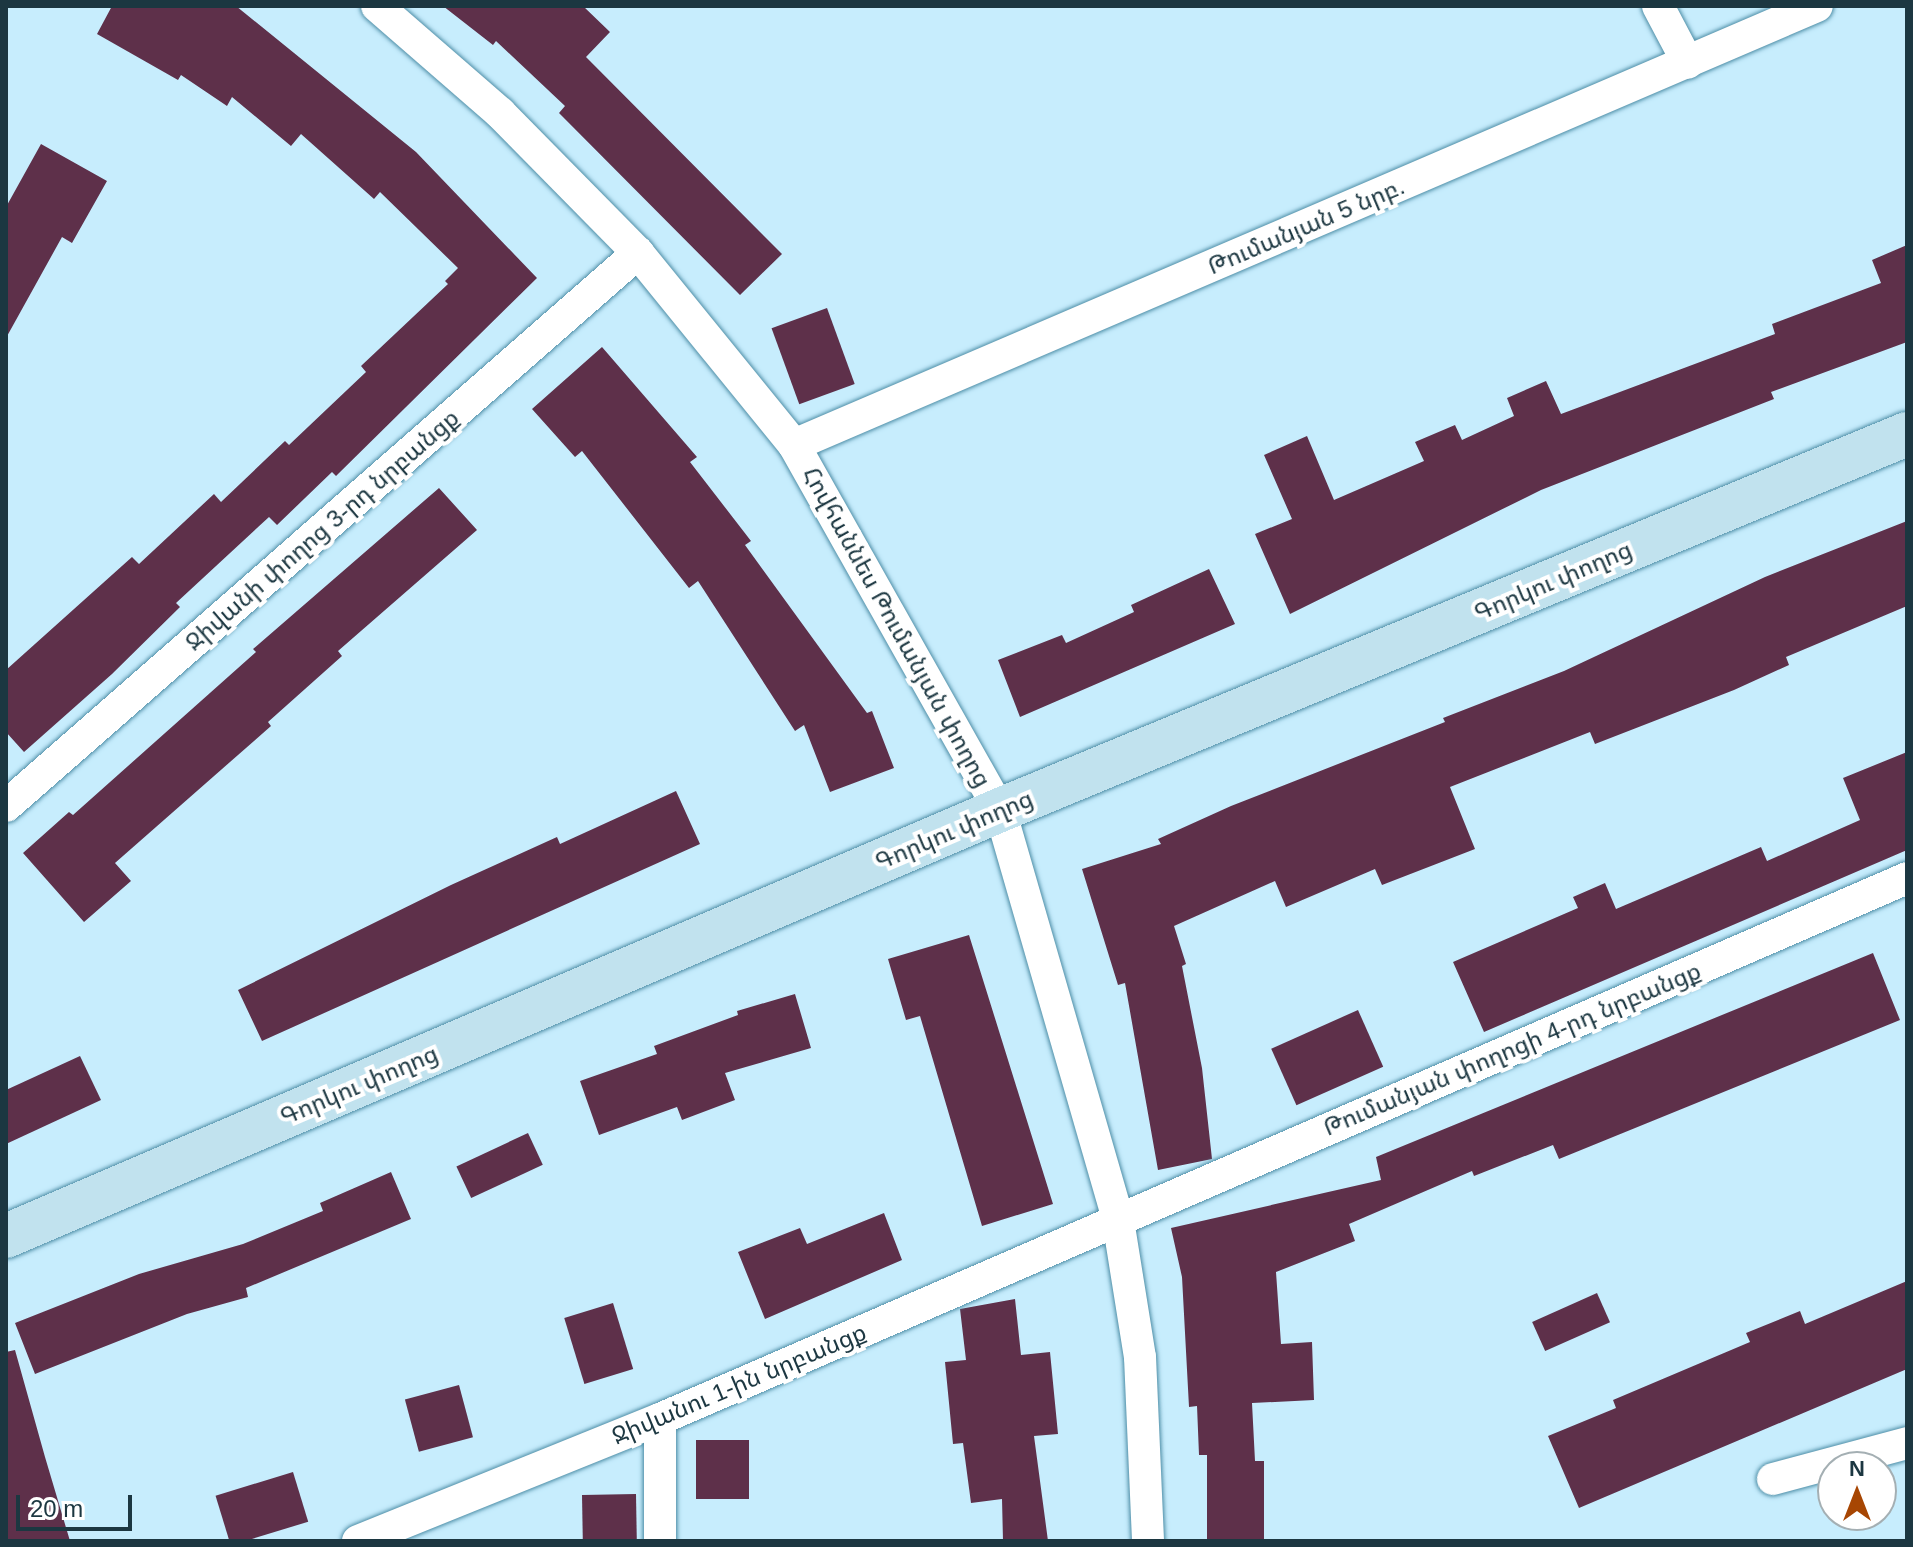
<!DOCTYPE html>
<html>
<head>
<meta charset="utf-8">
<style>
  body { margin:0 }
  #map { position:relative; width:1913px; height:1547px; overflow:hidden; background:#c7edfd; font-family:Helvetica,"Noto Sans Armenian",sans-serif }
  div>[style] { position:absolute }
  .building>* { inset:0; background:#5e304a; transform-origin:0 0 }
  .roads { filter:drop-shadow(0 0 2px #4e8ea7) drop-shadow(0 0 2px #4e8ea7) }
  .street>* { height:32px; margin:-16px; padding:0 16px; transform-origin:16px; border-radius:16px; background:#fff }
  .secondary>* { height:44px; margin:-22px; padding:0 22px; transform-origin:22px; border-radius:22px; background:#c1e2ee }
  span { translate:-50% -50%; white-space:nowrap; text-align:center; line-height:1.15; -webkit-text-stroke:8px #fff; paint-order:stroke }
  .street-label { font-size:24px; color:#1c3741 }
  .frame { position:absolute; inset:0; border:8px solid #1c3741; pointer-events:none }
  .north { position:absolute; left:1817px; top:1451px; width:80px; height:80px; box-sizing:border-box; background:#fff; border:2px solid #a4afb3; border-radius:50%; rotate:0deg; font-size:22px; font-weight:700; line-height:32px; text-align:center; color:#1c3741 }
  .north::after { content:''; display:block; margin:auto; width:28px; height:36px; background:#a74603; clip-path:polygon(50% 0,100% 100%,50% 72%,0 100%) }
  .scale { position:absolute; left:16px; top:1495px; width:116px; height:36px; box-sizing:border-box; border:4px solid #1c3741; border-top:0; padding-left:10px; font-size:24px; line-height:28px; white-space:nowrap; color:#1c3741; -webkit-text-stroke:6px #fff; paint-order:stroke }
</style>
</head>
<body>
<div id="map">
  <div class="building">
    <div style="clip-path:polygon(112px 6px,236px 6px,416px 152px,537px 278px,336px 476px,332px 472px,277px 525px,269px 517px,176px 603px,180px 607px,112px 674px,24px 752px,6px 732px,6px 670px,132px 557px,139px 564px,214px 494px,221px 502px,285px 441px,289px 445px,366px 372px,361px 366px,448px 284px,445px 281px,458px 268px,380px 192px,374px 199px,301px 134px,291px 146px,232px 97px,227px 106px,181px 75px,178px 80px,97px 34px)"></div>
    <div style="clip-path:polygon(443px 6px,583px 6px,610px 32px,586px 57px,782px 254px,740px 295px,559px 113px,565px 106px,496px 41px,493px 45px)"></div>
    <div style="clip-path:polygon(41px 144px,107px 181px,72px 243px,62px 237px,6px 338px,6px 207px)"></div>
    <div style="clip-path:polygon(1907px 245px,1907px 342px,1771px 392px,1774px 399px,1541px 490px,1290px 614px,1255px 534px,1292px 519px,1264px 455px,1307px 436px,1334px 500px,1424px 461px,1415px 442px,1455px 425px,1462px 440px,1514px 416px,1507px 398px,1546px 381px,1561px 414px,1775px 334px,1772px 324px,1881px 283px,1872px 260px)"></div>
    <div style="left:827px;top:308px;width:81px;height:59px;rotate:70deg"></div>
    <div style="clip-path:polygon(602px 347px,697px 457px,690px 462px,751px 541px,745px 545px,867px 713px,872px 711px,894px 768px,830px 792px,804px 725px,795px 731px,698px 581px,689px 588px,582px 451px,575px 457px,532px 409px)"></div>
    <div style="clip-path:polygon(439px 488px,477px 530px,338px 651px,342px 656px,268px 722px,271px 726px,115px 863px,131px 881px,84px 922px,23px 853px,69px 812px,73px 815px,256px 652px,253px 649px)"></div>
    <div style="clip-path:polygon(1907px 521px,1907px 606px,1786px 657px,1789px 665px,1734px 690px,1595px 744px,1590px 732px,1450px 787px,1475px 849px,1382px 885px,1375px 869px,1286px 907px,1275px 881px,1174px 926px,1186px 964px,1182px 966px,1202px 1068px,1212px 1159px,1158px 1170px,1125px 983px,1118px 985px,1082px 869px,1161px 844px,1158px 839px,1231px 806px,1445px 722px,1443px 718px,1564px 671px,1765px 577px)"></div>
    <div style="clip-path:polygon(1209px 569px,1235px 624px,1020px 717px,998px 660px,1062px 635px,1066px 643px,1134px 612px,1131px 605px)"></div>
    <div style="clip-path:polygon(1907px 752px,1907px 850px,1484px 1032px,1453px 962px,1578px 908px,1573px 897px,1605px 883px,1616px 909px,1761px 847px,1767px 861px,1860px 820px,1843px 778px)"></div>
    <div style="clip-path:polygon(676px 791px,700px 844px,262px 1041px,238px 990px,451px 885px,557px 837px,560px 844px)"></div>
    <div style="clip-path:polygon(969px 935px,1053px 1204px,982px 1226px,920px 1016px,906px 1020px,888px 959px)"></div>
    <div style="clip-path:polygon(1873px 953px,1900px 1020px,1559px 1159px,1553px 1145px,1474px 1176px,1472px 1171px,1349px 1224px,1355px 1241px,1276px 1272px,1281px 1344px,1312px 1342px,1314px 1400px,1252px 1403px,1255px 1461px,1264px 1461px,1264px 1541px,1207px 1541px,1207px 1455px,1199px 1455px,1197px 1406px,1189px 1407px,1182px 1277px,1171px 1228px,1381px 1180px,1376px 1157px)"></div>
    <div style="clip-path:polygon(795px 994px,811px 1048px,725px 1073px,735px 1100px,682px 1120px,677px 1107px,599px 1135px,580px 1081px,657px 1054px,654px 1046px,738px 1015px,737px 1011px)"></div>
    <div style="left:1358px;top:1010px;width:62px;height:95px;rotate:66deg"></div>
    <div style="clip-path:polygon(80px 1056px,101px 1100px,6px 1144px,6px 1090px)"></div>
    <div style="left:528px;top:1133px;width:35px;height:79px;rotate:65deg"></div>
    <div style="clip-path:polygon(391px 1172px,411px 1219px,246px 1288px,248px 1297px,187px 1314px,35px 1374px,15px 1323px,139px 1274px,243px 1244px,323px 1211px,320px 1203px)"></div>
    <div style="clip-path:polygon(884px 1213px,902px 1260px,765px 1319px,738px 1252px,800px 1228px,807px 1244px)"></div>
    <div style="clip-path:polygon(1907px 1281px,1907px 1369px,1579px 1508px,1548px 1436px,1616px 1408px,1613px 1400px,1750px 1342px,1746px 1333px,1800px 1311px,1805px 1324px)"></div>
    <div style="left:1597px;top:1293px;width:32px;height:71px;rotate:66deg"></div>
    <div style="clip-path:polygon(1015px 1299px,1021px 1355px,1050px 1352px,1058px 1434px,1034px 1436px,1048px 1541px,1003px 1541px,1002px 1499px,971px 1503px,963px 1443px,953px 1444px,945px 1362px,966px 1360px,960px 1309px)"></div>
    <div style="left:613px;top:1303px;width:69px;height:51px;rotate:73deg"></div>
    <div style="clip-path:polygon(15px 1350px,45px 1457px,70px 1541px,6px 1541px,6px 1352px)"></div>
    <div style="left:459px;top:1385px;width:54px;height:56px;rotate:75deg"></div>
    <div style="left:696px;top:1440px;width:53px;height:59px"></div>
    <div style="left:293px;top:1472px;width:52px;height:81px;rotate:73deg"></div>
    <div style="left:636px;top:1494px;width:47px;height:54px;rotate:89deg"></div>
  </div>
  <div class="roads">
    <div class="street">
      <div style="left:377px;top:6px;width:163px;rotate:41deg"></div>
      <div style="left:500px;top:113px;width:197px;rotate:45.4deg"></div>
      <div style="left:638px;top:253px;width:247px;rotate:50.9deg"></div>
      <div style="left:794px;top:445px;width:419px;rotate:60.6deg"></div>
      <div style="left:1000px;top:810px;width:427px;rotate:73.9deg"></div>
      <div style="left:1118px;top:1220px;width:139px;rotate:80.9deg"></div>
      <div style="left:1140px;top:1357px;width:184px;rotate:87.5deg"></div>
      <div style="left:1658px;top:6px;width:64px;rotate:62.2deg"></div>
      <div style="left:794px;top:445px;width:1113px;rotate:-23.23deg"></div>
      <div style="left:6px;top:806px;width:840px;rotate:-41.19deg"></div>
      <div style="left:660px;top:1419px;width:122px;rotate:90deg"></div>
      <div style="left:1773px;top:1479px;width:139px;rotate:-15deg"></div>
      <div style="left:358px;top:1541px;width:326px;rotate:-22deg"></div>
      <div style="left:660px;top:1419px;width:1359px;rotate:-23.45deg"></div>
    </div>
    <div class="secondary">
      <div style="left:6px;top:1236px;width:1081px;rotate:-23.2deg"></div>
      <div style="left:1000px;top:810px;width:982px;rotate:-22.52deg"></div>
    </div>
  </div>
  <div class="street-label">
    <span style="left:1306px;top:226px;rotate:-23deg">Թումանյան 5 նրբ.</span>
    <span style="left:322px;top:530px;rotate:-41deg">Ջիվանի փողոց 3-րդ նրբանցք</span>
    <span style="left:1553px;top:581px;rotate:-23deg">Գորկու փողոց</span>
    <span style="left:897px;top:627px;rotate:61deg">Հովհաննես Թումանյան փողոց</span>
    <span style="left:954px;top:830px;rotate:-23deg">Գորկու փողոց</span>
    <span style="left:1512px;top:1049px;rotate:-23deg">Թումանյան փողոցի 4-րդ նրբանցք</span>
    <span style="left:359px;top:1085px;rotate:-23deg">Գորկու փողոց</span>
    <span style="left:739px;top:1384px;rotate:-23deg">Ջիվանու 1-ին նրբանցք</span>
  </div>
  <div class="frame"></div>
  <div class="north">N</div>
  <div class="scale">20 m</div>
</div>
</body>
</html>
